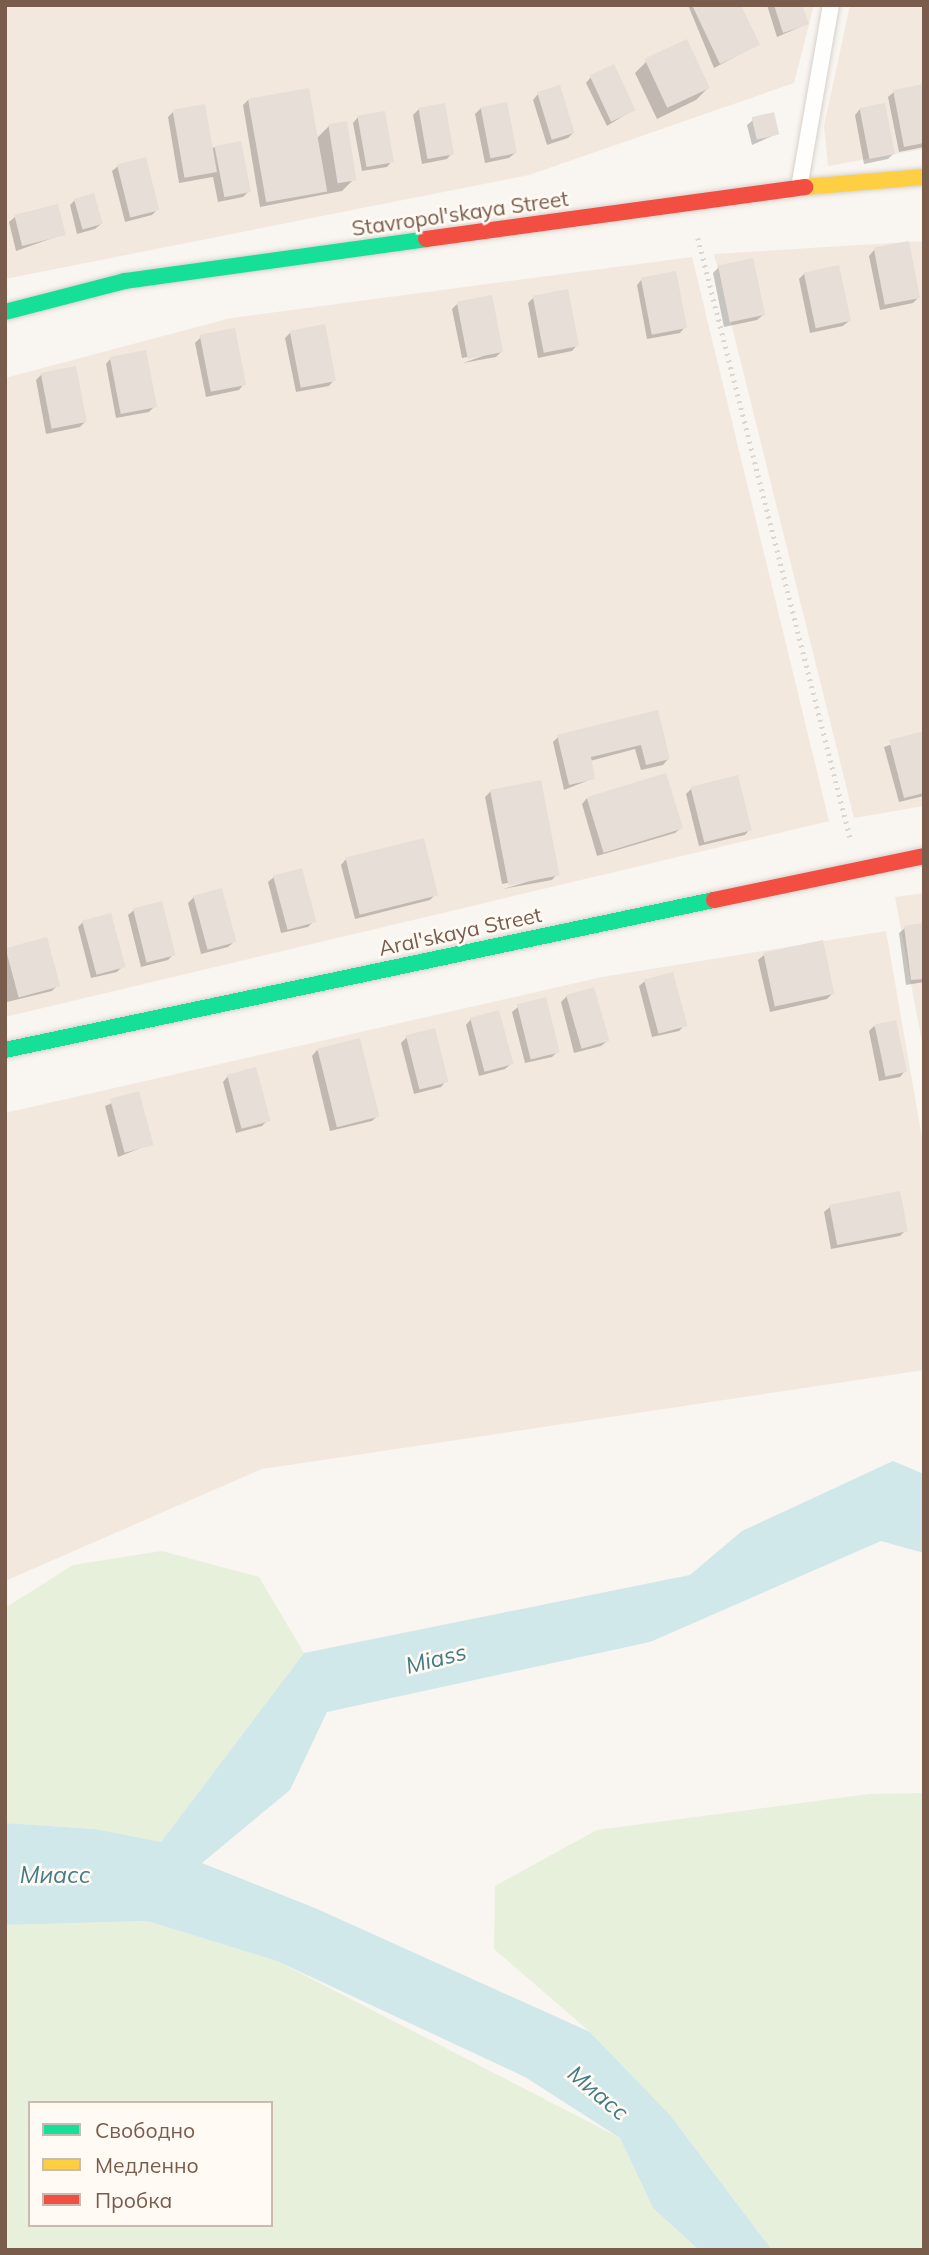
<!DOCTYPE html>
<html>
<head>
<meta charset="utf-8">
<style>
  body { margin:0 }
  #map { position:relative; width:929px; height:2255px; overflow:hidden; background:#f9f5f0; font-family:Mulish,sans-serif }
  div>[style] { position:absolute }
  .residential>* { inset:0; background:#f2e8de }
  .green>* { inset:0; background:#e7f0db }
  .water>* { inset:0; background:#d0e8ea }
  .shadow>* { inset:0; background:#0003 }
  .building>* { inset:0; background:#e6ded7; transform-origin:0 0 }
  .path>* { height:4.5px; margin-top:-2.25px; transform-origin:0; background:repeating-linear-gradient(90deg,#dcd5d0 0 2px,transparent 0 7px) }
  .roads { filter:drop-shadow(0 0 2px #d7d1cb) drop-shadow(0 0 2px #d7d1cb) }
  .lane>* { height:16px; margin:-8px; padding:0 8px; transform-origin:8px; border-radius:8px; background:#fefefd }
  .fast>* { height:16px; margin:-8px; padding:0 8px; transform-origin:8px; border-radius:8px; background:#16e098 }
  .slow>* { height:16px; margin:-8px; padding:0 8px; transform-origin:8px; border-radius:8px; background:#ffcf43 }
  .jam>* { height:16px; margin:-8px; padding:0 8px; transform-origin:8px; border-radius:8px; background:#f24e42 }
  span { translate:-50% -50%; white-space:nowrap; text-align:center; line-height:1.15; -webkit-text-stroke:5px #fffaf3; paint-order:stroke }
  .street-label { font-size:21px; color:#7a5c4d }
  .water-label { font-size:23px; color:#437c86; font-style:italic }
  .frame { position:absolute; inset:0; border:7px solid #7a5c4d; pointer-events:none }
  .legend { position:absolute; left:28px; top:2101px; width:245px; height:126px; box-sizing:border-box; background:#fffaf3; border:2px solid #cabbb1; margin:0; padding:9px 12px; list-style:none; font-size:21px; color:#7a5c4d }
  .legend li { display:flex; align-items:center; gap:14px; height:35px }
  .legend b { width:35px; border:2px solid #cabbb1 }
</style>
</head>
<body>
<div id="map">
  <div class="residential">
    <div style="clip-path:polygon(5px 5px,814px 5px,794px 83px,529px 175px,5px 279px)"></div>
    <div style="clip-path:polygon(850px 5px,924px 5px,924px 149px,828px 166px,824px 126px)"></div>
    <div style="clip-path:polygon(924px 241px,924px 806px,854px 818px,714px 254px)"></div>
    <div style="clip-path:polygon(692px 257px,829px 821px,5px 1017px,5px 378px,231px 318px)"></div>
    <div style="clip-path:polygon(924px 893px,924px 1053px,895px 897px)"></div>
    <div style="clip-path:polygon(886px 931px,924px 1149px,924px 1370px,262px 1469px,5px 1581px,5px 1113px,602px 977px)"></div>
  </div>
  <div class="green">
    <div style="clip-path:polygon(162px 1551px,259px 1577px,304px 1653px,161px 1842px,95px 1829px,5px 1823px,5px 1608px,73px 1565px)"></div>
    <div style="clip-path:polygon(924px 1793px,924px 2250px,772px 2250px,670px 2115px,590px 2032px,494px 1949px,495px 1886px,597px 1830px,869px 1794px)"></div>
    <div style="clip-path:polygon(evenodd,147px 1921px,277px 1961px,620px 2138px,653px 2208px,699px 2250px,5px 2250px,5px 1925px,147px 1921px,30px 2103px,271px 2103px,271px 2225px,30px 2225px,30px 2103px)"></div>
  </div>
  <div class="water">
    <div style="clip-path:polygon(893px 1461px,924px 1474px,924px 1553px,881px 1541px,650px 1642px,327px 1712px,290px 1790px,202px 1863px,315px 1908px,590px 2032px,670px 2115px,772px 2250px,699px 2250px,653px 2208px,620px 2138px,525px 2077px,277px 1961px,147px 1921px,5px 1925px,5px 1823px,95px 1829px,161px 1842px,304px 1653px,690px 1575px,742px 1531px)"></div>
  </div>
  <div class="shadow">
    <div style="clip-path:polygon(688px 5px,739px 5px,757px 45px,714px 68px)"></div>
    <div style="clip-path:polygon(767px 5px,800px 5px,807px 24px,777px 37px)"></div>
    <div style="clip-path:polygon(647px 61px,708px 88px,696px 100px,657px 119px,635px 73px)"></div>
    <div style="clip-path:polygon(591px 77px,633px 110px,607px 126px,586px 83px)"></div>
    <div style="clip-path:polygon(924px 86px,924px 147px,899px 152px,888px 97px,894px 92px)"></div>
    <div style="clip-path:polygon(538px 94px,573px 133px,568px 138px,547px 145px,533px 100px)"></div>
    <div style="clip-path:polygon(249px 99px,317px 138px,329px 126px,354px 179px,342px 191px,260px 207px,243px 105px)"></div>
    <div style="clip-path:polygon(481px 108px,515px 153px,509px 158px,485px 163px,475px 114px)"></div>
    <div style="clip-path:polygon(419px 109px,452px 153px,447px 159px,422px 164px,413px 115px)"></div>
    <div style="clip-path:polygon(860px 109px,893px 154px,888px 159px,864px 164px,855px 115px)"></div>
    <div style="clip-path:polygon(173px 112px,211px 148px,240px 143px,249px 191px,243px 197px,218px 202px,213px 177px,179px 183px,168px 117px)"></div>
    <div style="clip-path:polygon(358px 117px,392px 161px,387px 167px,362px 171px,353px 123px)"></div>
    <div style="clip-path:polygon(753px 120px,777px 134px,752px 145px,747px 125px)"></div>
    <div style="clip-path:polygon(118px 166px,157px 210px,152px 215px,125px 222px,112px 171px)"></div>
    <div style="clip-path:polygon(75px 200px,101px 224px,95px 229px,77px 234px,70px 205px)"></div>
    <div style="clip-path:polygon(15px 217px,64px 234px,16px 251px,9px 222px)"></div>
    <div style="clip-path:polygon(874px 250px,918px 298px,913px 303px,880px 310px,869px 256px)"></div>
    <div style="clip-path:polygon(719px 267px,763px 315px,757px 320px,724px 327px,713px 273px)"></div>
    <div style="clip-path:polygon(805px 273px,849px 321px,843px 326px,810px 333px,799px 279px)"></div>
    <div style="clip-path:polygon(642px 279px,685px 327px,680px 333px,647px 339px,637px 285px)"></div>
    <div style="clip-path:polygon(533px 298px,577px 345px,572px 351px,538px 358px,528px 303px)"></div>
    <div style="clip-path:polygon(458px 303px,502px 351px,496px 357px,463px 363px,497px 351px,462px 358px,452px 309px)"></div>
    <div style="clip-path:polygon(291px 332px,334px 380px,329px 386px,296px 392px,285px 338px)"></div>
    <div style="clip-path:polygon(201px 337px,244px 384px,239px 390px,206px 397px,195px 343px)"></div>
    <div style="clip-path:polygon(111px 358px,155px 406px,149px 412px,116px 418px,106px 364px)"></div>
    <div style="clip-path:polygon(42px 374px,85px 422px,80px 427px,46px 434px,36px 380px)"></div>
    <div style="clip-path:polygon(656px 712px,668px 759px,663px 765px,641px 770px,635px 749px,590px 761px,594px 778px,564px 790px,553px 742px,558px 737px)"></div>
    <div style="clip-path:polygon(924px 733px,924px 796px,899px 802px,884px 747px)"></div>
    <div style="clip-path:polygon(692px 788px,750px 829px,745px 835px,699px 846px,686px 794px)"></div>
    <div style="clip-path:polygon(491px 791px,557px 874px,552px 880px,503px 889px,553px 874px,502px 884px,485px 797px)"></div>
    <div style="clip-path:polygon(587px 798px,681px 828px,675px 833px,597px 856px,582px 804px)"></div>
    <div style="clip-path:polygon(346px 859px,436px 894px,430px 900px,355px 919px,341px 865px)"></div>
    <div style="clip-path:polygon(274px 877px,314px 921px,308px 927px,281px 933px,268px 882px)"></div>
    <div style="clip-path:polygon(194px 897px,234px 942px,228px 947px,201px 954px,188px 903px)"></div>
    <div style="clip-path:polygon(134px 910px,174px 954px,168px 960px,141px 967px,128px 915px)"></div>
    <div style="clip-path:polygon(83px 922px,123px 966px,117px 972px,91px 978px,78px 927px)"></div>
    <div style="clip-path:polygon(924px 925px,924px 982px,906px 985px,899px 933px,905px 928px)"></div>
    <div style="clip-path:polygon(46px 939px,58px 985px,52px 991px,7px 1002px,5px 949px)"></div>
    <div style="clip-path:polygon(764px 955px,833px 993px,827px 999px,770px 1012px,758px 960px)"></div>
    <div style="clip-path:polygon(645px 981px,685px 1025px,679px 1031px,652px 1037px,639px 986px)"></div>
    <div style="clip-path:polygon(567px 996px,607px 1041px,601px 1046px,574px 1053px,561px 1002px)"></div>
    <div style="clip-path:polygon(518px 1007px,558px 1051px,552px 1057px,525px 1063px,512px 1012px)"></div>
    <div style="clip-path:polygon(471px 1019px,511px 1064px,505px 1069px,479px 1076px,466px 1025px)"></div>
    <div style="clip-path:polygon(874px 1026px,905px 1071px,900px 1077px,879px 1081px,869px 1031px)"></div>
    <div style="clip-path:polygon(407px 1037px,446px 1081px,441px 1087px,414px 1094px,401px 1043px)"></div>
    <div style="clip-path:polygon(317px 1050px,378px 1115px,372px 1121px,330px 1131px,312px 1056px)"></div>
    <div style="clip-path:polygon(228px 1076px,268px 1120px,262px 1126px,236px 1133px,223px 1082px)"></div>
    <div style="clip-path:polygon(137px 1093px,151px 1144px,118px 1157px,105px 1106px)"></div>
    <div style="clip-path:polygon(830px 1207px,906px 1230px,900px 1236px,831px 1249px,824px 1212px)"></div>
  </div>
  <div class="building">
    <div style="clip-path:polygon(692px 5px,741px 5px,760px 45px,720px 64px)"></div>
    <div style="clip-path:polygon(774px 5px,802px 5px,809px 24px,783px 33px)"></div>
    <div style="left:687px;top:39px;width:54px;height:47px;rotate:65deg"></div>
    <div style="left:614px;top:64px;width:51px;height:27px;rotate:65deg"></div>
    <div style="clip-path:polygon(924px 84px,924px 143px,904px 147px,893px 90px)"></div>
    <div style="left:560px;top:85px;width:50px;height:24px;rotate:73deg"></div>
    <div style="left:309px;top:88px;width:105px;height:62px;rotate:80deg"></div>
    <div style="left:507px;top:102px;width:52px;height:27px;rotate:79deg"></div>
    <div style="left:445px;top:103px;width:52px;height:27px;rotate:80deg"></div>
    <div style="left:885px;top:103px;width:52px;height:26px;rotate:79deg"></div>
    <div style="left:205px;top:104px;width:69px;height:33px;rotate:80deg"></div>
    <div style="left:385px;top:111px;width:52px;height:28px;rotate:80deg"></div>
    <div style="left:774px;top:112px;width:23px;height:23px;rotate:77deg"></div>
    <div style="left:347px;top:121px;width:60px;height:19px;rotate:81deg"></div>
    <div style="left:241px;top:141px;width:52px;height:27px;rotate:79deg"></div>
    <div style="left:146px;top:157px;width:55px;height:30px;rotate:76deg"></div>
    <div style="left:94px;top:193px;width:32px;height:21px;rotate:74deg"></div>
    <div style="left:58px;top:204px;width:32px;height:45px;rotate:76deg"></div>
    <div style="left:909px;top:241px;width:58px;height:36px;rotate:79deg"></div>
    <div style="left:753px;top:258px;width:58px;height:36px;rotate:78deg"></div>
    <div style="left:839px;top:265px;width:57px;height:36px;rotate:78deg"></div>
    <div style="left:676px;top:271px;width:58px;height:36px;rotate:79deg"></div>
    <div style="left:568px;top:289px;width:58px;height:36px;rotate:79deg"></div>
    <div style="left:492px;top:295px;width:58px;height:36px;rotate:79deg"></div>
    <div style="left:325px;top:324px;width:58px;height:36px;rotate:79deg"></div>
    <div style="left:235px;top:328px;width:58px;height:36px;rotate:79deg"></div>
    <div style="left:146px;top:350px;width:58px;height:37px;rotate:79deg"></div>
    <div style="left:76px;top:366px;width:57px;height:36px;rotate:79deg"></div>
    <div style="clip-path:polygon(658px 710px,670px 759px,646px 765px,641px 745px,591px 757px,595px 779px,569px 785px,557px 735px)"></div>
    <div style="clip-path:polygon(924px 731px,924px 793px,904px 798px,889px 740px)"></div>
    <div style="left:666px;top:773px;width:58px;height:83px;rotate:73deg"></div>
    <div style="left:738px;top:775px;width:57px;height:49px;rotate:76deg"></div>
    <div style="left:541px;top:780px;width:97px;height:52px;rotate:79deg"></div>
    <div style="left:424px;top:838px;width:59px;height:81px;rotate:76deg"></div>
    <div style="left:302px;top:868px;width:56px;height:30px;rotate:75deg"></div>
    <div style="left:222px;top:888px;width:56px;height:30px;rotate:75deg"></div>
    <div style="left:162px;top:901px;width:56px;height:30px;rotate:76deg"></div>
    <div style="left:111px;top:913px;width:56px;height:30px;rotate:75deg"></div>
    <div style="clip-path:polygon(924px 923px,924px 979px,911px 980px,904px 926px)"></div>
    <div style="left:47px;top:937px;width:51px;height:43px;rotate:75deg"></div>
    <div style="left:823px;top:940px;width:55px;height:61px;rotate:78deg"></div>
    <div style="left:673px;top:972px;width:56px;height:30px;rotate:75deg"></div>
    <div style="left:594px;top:987px;width:56px;height:29px;rotate:74deg"></div>
    <div style="left:546px;top:997px;width:57px;height:30px;rotate:76deg"></div>
    <div style="left:499px;top:1010px;width:56px;height:30px;rotate:75deg"></div>
    <div style="left:896px;top:1020px;width:53px;height:22px;rotate:78deg"></div>
    <div style="left:435px;top:1028px;width:56px;height:30px;rotate:76deg"></div>
    <div style="left:360px;top:1038px;width:81px;height:44px;rotate:76deg"></div>
    <div style="left:256px;top:1067px;width:56px;height:30px;rotate:75deg"></div>
    <div style="left:139px;top:1091px;width:56px;height:30px;rotate:75deg"></div>
    <div style="left:900px;top:1191px;width:41px;height:72px;rotate:79deg"></div>
  </div>
  <div class="path">
    <div style="left:698px;top:238px;width:618px;rotate:75.76deg"></div>
  </div>
  <div class="roads">
    <div class="lane">
      <div style="left:799px;top:188px;width:186px;rotate:-80.1deg"></div>
    </div>
    <div class="fast">
      <div style="left:5px;top:312px;width:124px;rotate:-14.5deg"></div>
      <div style="left:125px;top:281px;width:304px;rotate:-7.9deg"></div>
      <div style="left:5px;top:1050px;width:725px;rotate:-11.95deg"></div>
    </div>
    <div class="slow">
      <div style="left:805px;top:187px;width:119px;rotate:-4.8deg"></div>
    </div>
    <div class="jam">
      <div style="left:426px;top:239px;width:383px;rotate:-7.8deg"></div>
      <div style="left:714px;top:900px;width:215px;rotate:-11.8deg"></div>
    </div>
  </div>
  <div class="street-label">
    <span style="left:460px;top:213px;rotate:-8deg">Stavropol'skaya Street</span>
    <span style="left:460px;top:931px;rotate:-12deg">Aral'skaya Street</span>
  </div>
  <div class="water-label">
    <span style="left:436px;top:1659px;rotate:-14deg">Miass</span>
    <span style="left:55px;top:1875px">Миасс</span>
    <span style="left:598px;top:2093px;rotate:40deg">Миасс</span>
  </div>
  <div class="frame"></div>
  <ul class="legend">
  <li><b style="height:9px;background:#16e098"></b>Свободно</li>
  <li><b style="height:9px;background:#ffcf43"></b>Медленно</li>
  <li><b style="height:9px;background:#f24e42"></b>Пробка</li>
  </ul>
</div>
</body>
</html>
